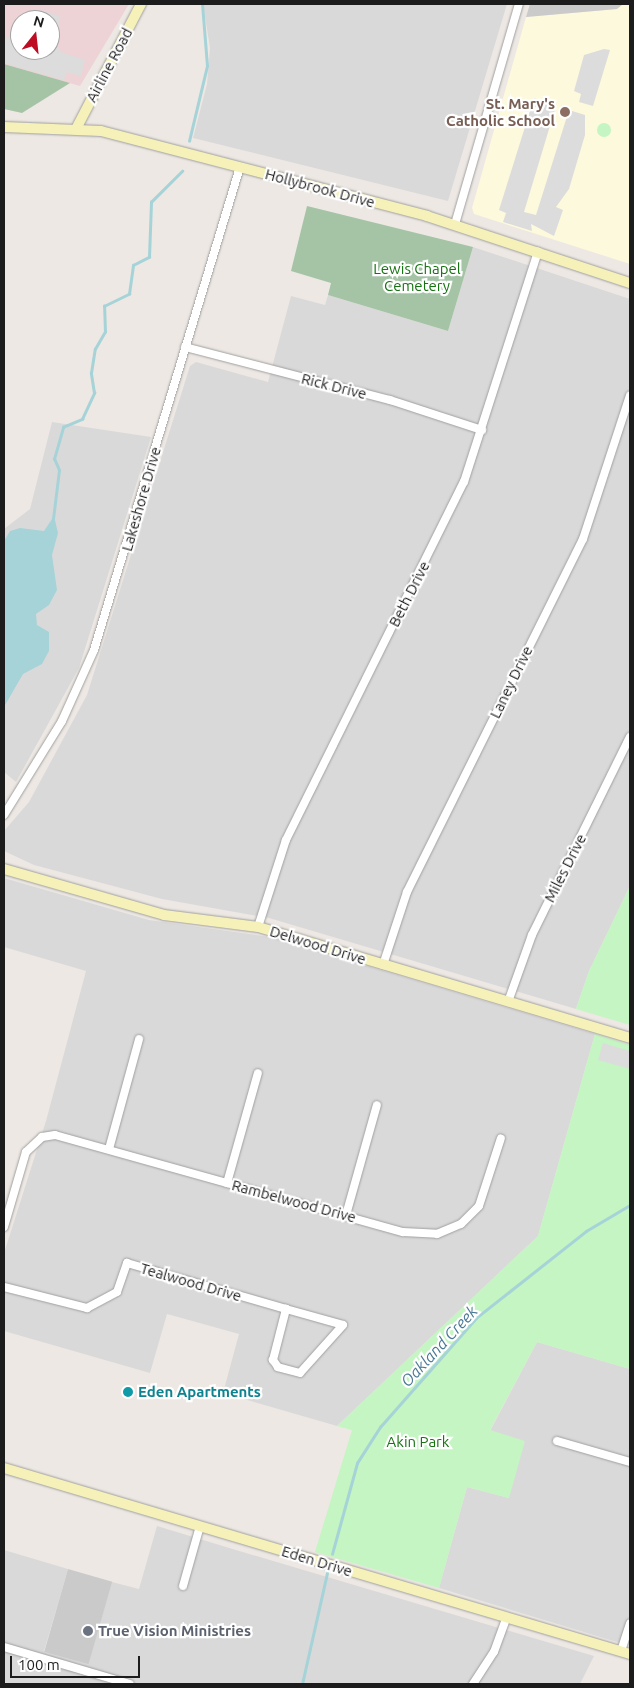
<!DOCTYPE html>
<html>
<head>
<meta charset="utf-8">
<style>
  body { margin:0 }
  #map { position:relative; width:634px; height:1688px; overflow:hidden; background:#ede8e3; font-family:Ubuntu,sans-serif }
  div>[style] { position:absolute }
  .residential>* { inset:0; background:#dad9da }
  .commercial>* { inset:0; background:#edd3d5 }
  .education>* { inset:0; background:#fdf9dc }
  .religious>* { inset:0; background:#cacaca; transform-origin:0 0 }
  .cemetery>* { inset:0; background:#a5c4a6 }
  .park>* { inset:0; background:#c4f5c2 }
  .round { border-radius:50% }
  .parking>* { inset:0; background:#dcdcdc }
  .water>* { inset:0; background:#a6d3d8 }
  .stream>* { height:2.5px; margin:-1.25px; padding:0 1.25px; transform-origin:1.25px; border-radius:1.25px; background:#a6d3d8 }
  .roads { filter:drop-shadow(0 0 1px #a0a0a0) drop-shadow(0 0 1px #a0a0a0) }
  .street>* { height:8px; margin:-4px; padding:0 4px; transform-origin:4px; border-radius:4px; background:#fff }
  .secondary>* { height:10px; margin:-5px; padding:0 5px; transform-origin:5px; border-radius:5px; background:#f5f1b9 }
  .dots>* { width:14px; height:14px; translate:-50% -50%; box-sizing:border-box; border:2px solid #fff; border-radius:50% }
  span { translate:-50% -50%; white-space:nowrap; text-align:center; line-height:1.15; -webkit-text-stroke:4.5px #fff; paint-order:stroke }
  .street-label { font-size:15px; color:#1c1c1c }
  .education-label { font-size:15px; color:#785e54; font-weight:700 }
  .right { translate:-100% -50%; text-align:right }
  .park-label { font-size:15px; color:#167312 }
  .culture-label { font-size:15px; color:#0d838f; font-weight:700 }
  .left { translate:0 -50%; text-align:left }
  .worship-label { font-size:15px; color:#5b616d; font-weight:700 }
  .water-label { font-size:16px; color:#4a7996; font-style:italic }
  .frame { position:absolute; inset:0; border:5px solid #1c1c1c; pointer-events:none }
  .north { position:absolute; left:10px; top:10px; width:50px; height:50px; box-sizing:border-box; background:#fff; border:1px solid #a4a4a4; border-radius:50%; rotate:16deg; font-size:14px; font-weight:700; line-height:20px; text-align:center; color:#1c1c1c }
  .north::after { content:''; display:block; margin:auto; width:18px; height:22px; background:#bc0d22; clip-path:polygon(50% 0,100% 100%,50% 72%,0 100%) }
  .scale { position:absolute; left:10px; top:1656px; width:130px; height:22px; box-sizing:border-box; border:2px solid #1c1c1c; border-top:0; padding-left:6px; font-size:15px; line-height:18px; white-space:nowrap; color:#1c1c1c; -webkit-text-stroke:4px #fff; paint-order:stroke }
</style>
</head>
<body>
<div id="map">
  <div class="residential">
    <div style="clip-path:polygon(203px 4px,507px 4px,448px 201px,193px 138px,207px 84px,210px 48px)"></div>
    <div style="clip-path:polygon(473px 247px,630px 299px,630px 886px,589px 971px,576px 1009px,269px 918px,162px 899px,34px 865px,4px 851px,4px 831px,29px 802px,87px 695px,190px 366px,196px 362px,268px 382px,291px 296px,325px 305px,328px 295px,448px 331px)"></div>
    <div style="clip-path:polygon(52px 422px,151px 437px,79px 668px,16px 782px,4px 772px,4px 529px,30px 509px)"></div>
    <div style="clip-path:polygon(4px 878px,149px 920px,270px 937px,595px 1034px,538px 1236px,337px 1426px,223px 1393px,239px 1334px,167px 1314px,150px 1373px,4px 1331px,4px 1253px,46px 1121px,86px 971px,4px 947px)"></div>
    <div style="clip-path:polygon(537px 1342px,630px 1369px,630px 1646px,439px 1588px,467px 1487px,509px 1498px,490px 1431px)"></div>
    <div style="clip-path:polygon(157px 1526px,236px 1550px,594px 1656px,580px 1684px,4px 1684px,4px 1550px,68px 1569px,44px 1651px,88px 1664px,112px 1582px,139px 1589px)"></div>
  </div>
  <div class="commercial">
    <div style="clip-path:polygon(evenodd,4px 4px,129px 4px,80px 86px,4px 64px,4px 4px,20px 20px,50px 20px,50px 50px,20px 50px,20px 20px)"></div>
  </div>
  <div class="education">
    <div style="clip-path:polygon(623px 4px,630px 4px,630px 264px,474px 214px,472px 208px,526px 17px,617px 9px)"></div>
  </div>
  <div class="religious">
    <div style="clip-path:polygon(530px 4px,623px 4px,617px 9px,526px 17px)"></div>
    <div style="left:68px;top:1569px;width:46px;height:86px;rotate:16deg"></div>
  </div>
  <div class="cemetery">
    <div style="clip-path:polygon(4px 64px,70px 83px,22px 113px,4px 109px)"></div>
    <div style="clip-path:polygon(307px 206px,473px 247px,448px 331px,328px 295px,331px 283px,291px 271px)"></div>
  </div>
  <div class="park">
    <div class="round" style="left:597px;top:123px;width:14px;height:14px"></div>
    <div style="clip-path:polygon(630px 886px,630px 1025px,576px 1009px,589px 971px)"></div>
    <div style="clip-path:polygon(595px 1034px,630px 1045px,630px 1369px,537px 1342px,490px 1430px,525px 1441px,509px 1498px,467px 1487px,439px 1588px,315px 1552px,352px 1430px,337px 1426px,538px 1236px)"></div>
  </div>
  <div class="parking">
    <div style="clip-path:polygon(36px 9px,60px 16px,55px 43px,61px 52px,85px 60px,81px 76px,67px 72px,64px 80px,4px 63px,4px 37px,20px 41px,20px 50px,50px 50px,50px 20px,33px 20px)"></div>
    <div style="clip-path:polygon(604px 49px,610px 50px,593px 106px,579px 102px,581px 94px,574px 91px,584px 55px)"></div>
    <div style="clip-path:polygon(534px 98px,556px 106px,524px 212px,536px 215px,569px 110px,585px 115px,585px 135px,569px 189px,556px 207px,563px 210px,554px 236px,531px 224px,532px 231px,503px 222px,506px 213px,499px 210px)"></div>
    <div style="clip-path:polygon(603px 1043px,630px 1051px,630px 1069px,598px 1060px)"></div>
  </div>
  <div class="water">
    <div style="clip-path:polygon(54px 516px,58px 533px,52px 555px,57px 590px,49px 605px,36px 614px,37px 625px,49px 632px,49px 651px,42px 664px,23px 674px,4px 707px,4px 541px,10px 531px,20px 528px,44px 531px)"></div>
  </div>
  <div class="stream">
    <div style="left:189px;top:141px;width:77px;rotate:-76.5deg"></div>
    <div style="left:207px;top:66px;width:62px;rotate:-94.6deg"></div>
    <div style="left:53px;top:519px;width:49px;rotate:-83deg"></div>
    <div style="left:59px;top:470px;width:12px;rotate:-114deg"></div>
    <div style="left:54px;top:459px;width:33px;rotate:-74deg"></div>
    <div style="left:63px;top:427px;width:21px;rotate:-23deg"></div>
    <div style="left:82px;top:419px;width:29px;rotate:-65deg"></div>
    <div style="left:94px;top:393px;width:20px;rotate:-99deg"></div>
    <div style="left:91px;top:373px;width:24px;rotate:-81deg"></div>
    <div style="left:95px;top:349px;width:20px;rotate:-60deg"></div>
    <div style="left:105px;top:332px;width:26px;rotate:-92deg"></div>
    <div style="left:104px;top:306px;width:28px;rotate:-26deg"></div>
    <div style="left:129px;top:294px;width:29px;rotate:-82deg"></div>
    <div style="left:133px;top:265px;width:18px;rotate:-27deg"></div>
    <div style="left:149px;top:257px;width:55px;rotate:-87.9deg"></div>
    <div style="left:151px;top:202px;width:44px;rotate:-45deg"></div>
    <div style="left:332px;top:1554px;width:94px;rotate:-74.6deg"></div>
    <div style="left:357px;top:1463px;width:43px;rotate:-57.4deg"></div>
    <div style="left:380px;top:1427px;width:145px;rotate:-48.6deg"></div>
    <div style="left:476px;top:1318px;width:140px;rotate:-38.3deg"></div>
    <div style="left:586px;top:1231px;width:51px;rotate:-30.6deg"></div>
    <div style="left:302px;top:1684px;width:114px;rotate:-77.3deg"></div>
  </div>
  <div class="roads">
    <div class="street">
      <div style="left:455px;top:224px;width:229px;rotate:-73.8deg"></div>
      <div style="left:185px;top:347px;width:212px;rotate:14.5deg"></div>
      <div style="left:390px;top:400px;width:97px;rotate:18.1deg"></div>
      <div style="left:4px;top:815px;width:110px;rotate:-58.3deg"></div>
      <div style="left:62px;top:721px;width:78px;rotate:-65.7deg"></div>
      <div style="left:94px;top:650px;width:505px;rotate:-73.18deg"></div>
      <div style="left:258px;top:927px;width:91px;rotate:-72.2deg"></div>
      <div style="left:286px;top:840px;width:400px;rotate:-63.6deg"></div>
      <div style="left:464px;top:482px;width:242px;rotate:-72.2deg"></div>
      <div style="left:383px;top:965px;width:77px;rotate:-71.8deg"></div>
      <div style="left:407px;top:892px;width:394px;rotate:-63.5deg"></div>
      <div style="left:583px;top:539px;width:151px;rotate:-71.9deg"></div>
      <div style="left:508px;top:1002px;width:71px;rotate:-70.3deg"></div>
      <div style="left:532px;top:935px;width:221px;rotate:-63.7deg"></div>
      <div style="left:109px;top:1149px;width:114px;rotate:-74.7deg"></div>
      <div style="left:227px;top:1183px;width:114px;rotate:-74.3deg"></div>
      <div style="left:346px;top:1215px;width:114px;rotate:-74.3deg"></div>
      <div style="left:4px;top:1227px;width:78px;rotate:-73.7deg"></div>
      <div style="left:26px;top:1152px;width:22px;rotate:-43deg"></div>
      <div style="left:42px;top:1137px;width:13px;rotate:-9deg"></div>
      <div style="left:55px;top:1135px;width:361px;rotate:15.6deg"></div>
      <div style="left:403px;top:1232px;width:34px;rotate:3deg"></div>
      <div style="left:437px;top:1234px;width:26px;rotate:-23deg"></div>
      <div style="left:461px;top:1224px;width:25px;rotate:-45deg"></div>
      <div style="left:479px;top:1206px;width:71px;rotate:-72.1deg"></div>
      <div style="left:4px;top:1287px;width:86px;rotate:14.2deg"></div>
      <div style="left:87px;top:1308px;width:34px;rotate:-28deg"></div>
      <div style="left:117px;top:1292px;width:31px;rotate:-71deg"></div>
      <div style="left:127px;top:1263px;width:166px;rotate:16.1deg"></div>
      <div style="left:286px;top:1309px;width:59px;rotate:15.7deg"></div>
      <div style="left:343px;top:1325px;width:64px;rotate:131.9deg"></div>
      <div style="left:300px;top:1373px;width:23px;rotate:-165deg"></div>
      <div style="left:278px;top:1367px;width:9px;rotate:-126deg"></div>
      <div style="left:273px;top:1360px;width:53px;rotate:-75.7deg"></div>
      <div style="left:557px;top:1441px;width:76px;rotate:16deg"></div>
      <div style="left:183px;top:1586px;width:62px;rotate:-74.2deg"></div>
      <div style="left:4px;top:1647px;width:131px;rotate:16.4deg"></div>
      <div style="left:621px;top:1651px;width:29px;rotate:-72deg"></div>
      <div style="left:473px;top:1684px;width:38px;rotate:-57deg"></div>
      <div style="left:494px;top:1652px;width:37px;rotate:-70deg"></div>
    </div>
    <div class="secondary">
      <div style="left:4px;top:127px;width:97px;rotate:2.4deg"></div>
      <div style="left:101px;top:131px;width:337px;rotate:14.6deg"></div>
      <div style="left:427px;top:216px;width:214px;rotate:18.3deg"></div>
      <div style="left:77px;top:127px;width:139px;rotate:-62.5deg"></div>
      <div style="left:4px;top:869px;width:166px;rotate:16deg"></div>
      <div style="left:164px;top:915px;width:95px;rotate:7.3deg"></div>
      <div style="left:258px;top:927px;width:388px;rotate:16.6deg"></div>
      <div style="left:4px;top:1468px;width:653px;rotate:16.55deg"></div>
    </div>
  </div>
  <div class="dots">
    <div style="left:565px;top:112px;background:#8d6e63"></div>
    <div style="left:128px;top:1392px;background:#0f9aa8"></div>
    <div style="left:88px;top:1631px;background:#6b7280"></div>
  </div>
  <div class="street-label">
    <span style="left:109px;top:65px;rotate:-62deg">Airline Road</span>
    <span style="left:320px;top:188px;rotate:15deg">Hollybrook Drive</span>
    <span style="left:334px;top:386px;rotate:14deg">Rick Drive</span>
    <span style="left:141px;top:499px;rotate:-74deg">Lakeshore Drive</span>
    <span style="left:409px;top:594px;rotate:-63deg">Beth Drive</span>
    <span style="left:511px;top:682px;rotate:-64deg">Laney Drive</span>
    <span style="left:565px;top:868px;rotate:-63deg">Miles Drive</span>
    <span style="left:318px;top:945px;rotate:17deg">Delwood Drive</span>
    <span style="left:294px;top:1201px;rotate:15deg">Rambelwood Drive</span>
    <span style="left:191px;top:1282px;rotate:16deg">Tealwood Drive</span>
    <span style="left:317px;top:1561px;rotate:17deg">Eden Drive</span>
  </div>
  <div class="education-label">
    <span class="right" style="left:555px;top:112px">St. Mary's<br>Catholic School</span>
  </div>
  <div class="park-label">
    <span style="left:417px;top:277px">Lewis Chapel<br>Cemetery</span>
    <span style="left:418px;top:1442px">Akin Park</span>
  </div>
  <div class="culture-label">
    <span class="left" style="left:138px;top:1392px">Eden Apartments</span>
  </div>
  <div class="worship-label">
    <span class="left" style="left:98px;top:1631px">True Vision Ministries</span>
  </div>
  <div class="water-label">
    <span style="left:439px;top:1346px;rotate:-47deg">Oakland Creek</span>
  </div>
  <div class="frame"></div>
  <div class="north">N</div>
  <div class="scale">100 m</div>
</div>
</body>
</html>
